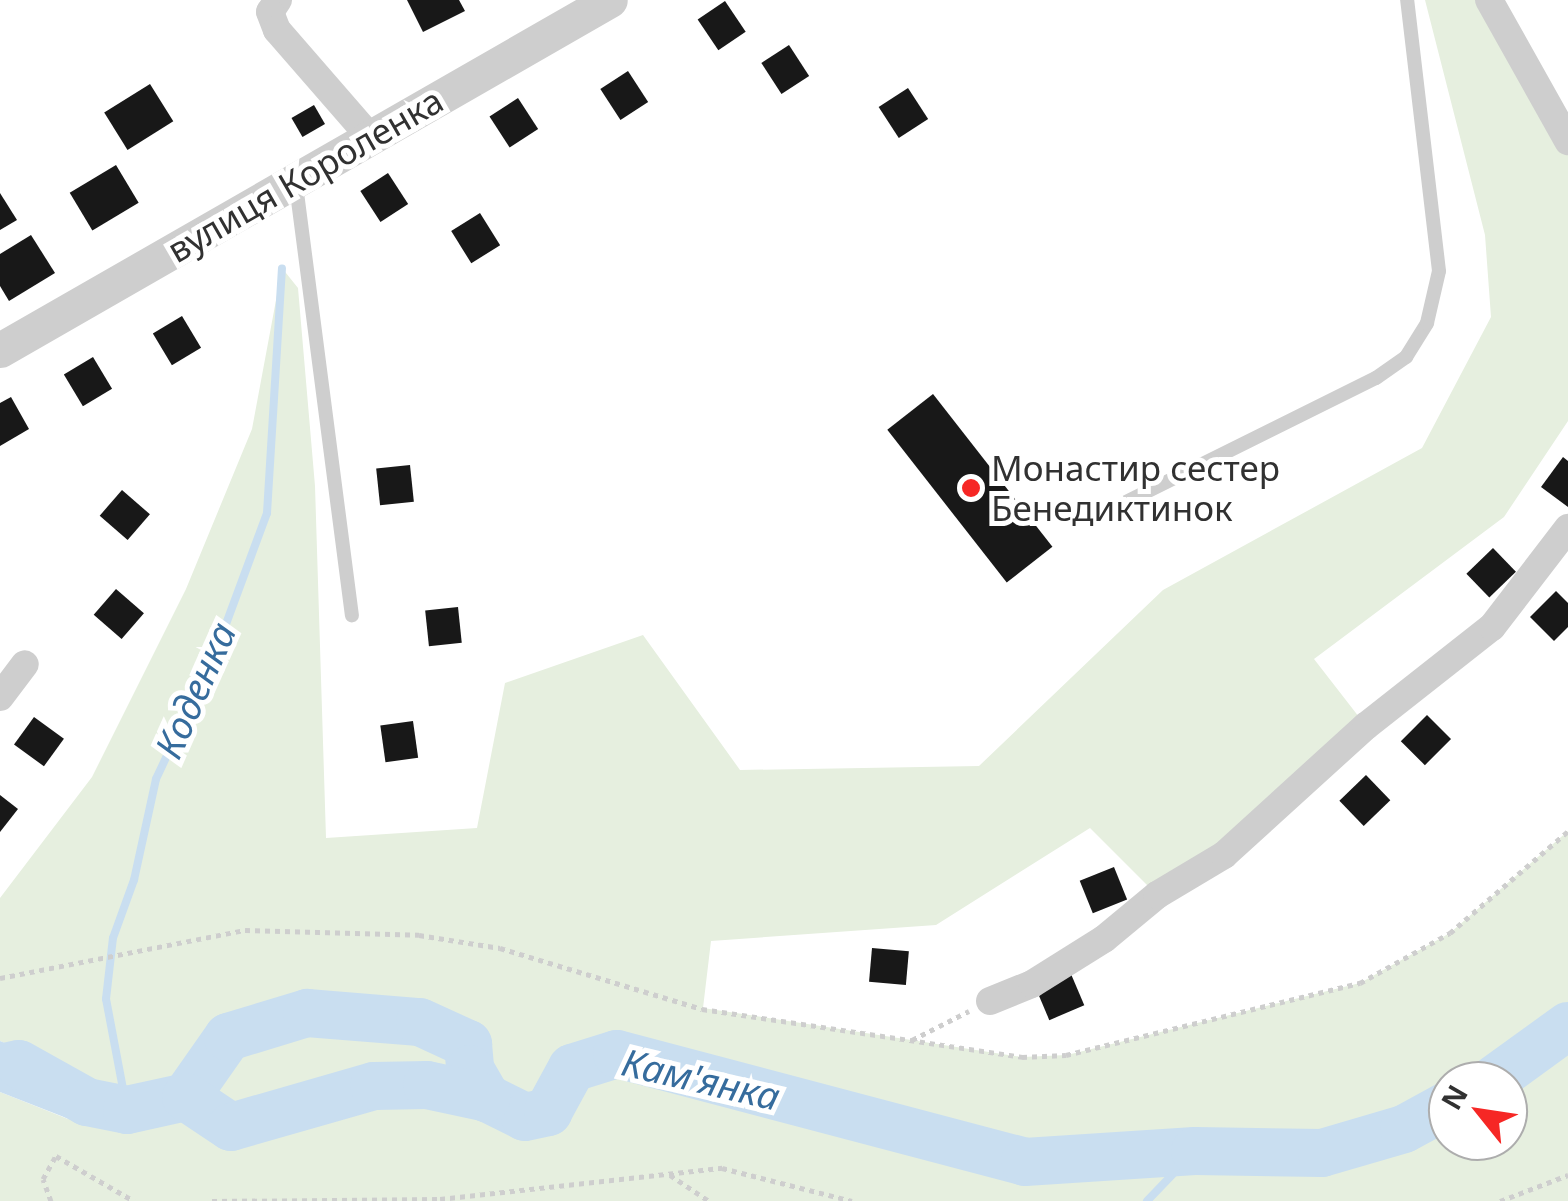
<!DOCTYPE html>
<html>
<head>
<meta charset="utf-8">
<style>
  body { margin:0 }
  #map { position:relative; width:1568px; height:1201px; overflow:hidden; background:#fff; font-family:"Noto Sans",sans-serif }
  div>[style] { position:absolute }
  .green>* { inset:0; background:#e6efdf }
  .water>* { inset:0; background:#c9def0 }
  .stream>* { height:8px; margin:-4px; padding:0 4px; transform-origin:4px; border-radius:4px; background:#c9def0 }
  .river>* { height:48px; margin:-24px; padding:0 24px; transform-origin:24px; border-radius:24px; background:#c9def0 }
  .building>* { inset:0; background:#181818; transform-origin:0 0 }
  .path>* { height:5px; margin-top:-2.5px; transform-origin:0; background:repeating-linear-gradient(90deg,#cecece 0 5px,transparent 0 10px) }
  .service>* { height:14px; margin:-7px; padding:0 7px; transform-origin:7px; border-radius:7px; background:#cecece }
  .minor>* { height:28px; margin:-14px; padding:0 14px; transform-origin:14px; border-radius:14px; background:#cecece }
  .tertiary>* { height:35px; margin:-17.5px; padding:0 17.5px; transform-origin:17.5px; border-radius:17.5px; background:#cecece }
  .dots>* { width:28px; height:28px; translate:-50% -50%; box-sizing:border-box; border:5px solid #fff; border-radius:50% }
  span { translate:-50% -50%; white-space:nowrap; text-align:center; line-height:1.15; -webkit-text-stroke:10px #fff; paint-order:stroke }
  .street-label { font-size:35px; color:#313131 }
  .poi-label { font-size:35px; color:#313131 }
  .left { translate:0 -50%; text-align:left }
  .water-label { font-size:38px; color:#366c9d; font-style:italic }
  .north { position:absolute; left:1428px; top:1061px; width:100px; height:100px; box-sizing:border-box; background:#fff; border:2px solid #adadad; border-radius:50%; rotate:300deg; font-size:28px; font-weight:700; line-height:40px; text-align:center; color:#313131 }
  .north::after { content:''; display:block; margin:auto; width:35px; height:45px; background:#f62725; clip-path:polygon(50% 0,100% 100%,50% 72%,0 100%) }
</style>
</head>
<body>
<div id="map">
  <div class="green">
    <div style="clip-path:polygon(evenodd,1425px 0,1489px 0,1568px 153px,1568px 421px,1504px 517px,1314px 659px,1366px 726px,1157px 895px,1090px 828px,936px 925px,711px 941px,703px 1008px,1022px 1057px,1067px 1055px,1360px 983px,1450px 933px,1568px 831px,1568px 1201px,0 1201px,0 1092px,68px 1119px,74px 1073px,0 1041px,0 898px,92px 777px,186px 589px,252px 429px,282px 268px,298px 288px,315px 486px,326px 838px,477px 828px,505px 683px,643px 635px,740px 770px,979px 766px,1163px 590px,1422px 448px,1491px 317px,1485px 235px,1425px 0,1448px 1081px,1508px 1081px,1508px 1141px,1448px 1141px,1448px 1081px)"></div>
  </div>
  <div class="water">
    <div style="clip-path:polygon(0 1041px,74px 1072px,69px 1119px,0 1092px)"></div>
  </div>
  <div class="stream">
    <div style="left:127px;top:1110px;width:113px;rotate:-100.7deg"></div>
    <div style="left:106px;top:999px;width:61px;rotate:-83.5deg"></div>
    <div style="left:113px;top:938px;width:62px;rotate:-70.1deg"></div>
    <div style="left:134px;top:880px;width:103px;rotate:-77.7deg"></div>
    <div style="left:156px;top:779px;width:141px;rotate:-64.9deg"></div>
    <div style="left:216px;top:651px;width:147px;rotate:-69.7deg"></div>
    <div style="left:267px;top:513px;width:245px;rotate:-86.5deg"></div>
    <div style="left:1147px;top:1201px;width:69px;rotate:-46.2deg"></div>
  </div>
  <div class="river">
    <div style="left:0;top:1068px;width:19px;rotate:-12deg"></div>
    <div style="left:19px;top:1064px;width:78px;rotate:29.2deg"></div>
    <div style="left:87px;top:1102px;width:41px;rotate:11.3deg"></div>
    <div style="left:127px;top:1110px;width:60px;rotate:-12.4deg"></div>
    <div style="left:186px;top:1097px;width:73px;rotate:-55deg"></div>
    <div style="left:228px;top:1037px;width:83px;rotate:-16.9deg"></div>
    <div style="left:307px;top:1013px;width:113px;rotate:4.6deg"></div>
    <div style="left:420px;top:1022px;width:53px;rotate:24.6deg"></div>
    <div style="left:468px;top:1044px;width:25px;rotate:85deg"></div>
    <div style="left:470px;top:1069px;width:34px;rotate:60deg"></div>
    <div style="left:487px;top:1098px;width:42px;rotate:26.6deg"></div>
    <div style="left:525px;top:1117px;width:24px;rotate:-12deg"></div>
    <div style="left:548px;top:1112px;width:50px;rotate:-61.4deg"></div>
    <div style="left:572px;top:1068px;width:47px;rotate:-17.3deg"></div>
    <div style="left:617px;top:1054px;width:422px;rotate:14.8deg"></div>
    <div style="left:1025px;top:1162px;width:170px;rotate:-3.7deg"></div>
    <div style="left:1195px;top:1151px;width:127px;rotate:0.9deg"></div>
    <div style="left:1322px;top:1153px;width:85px;rotate:-16.3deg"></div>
    <div style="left:1404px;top:1129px;width:50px;rotate:-28.6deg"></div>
    <div style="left:1492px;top:1081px;width:94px;rotate:-35.9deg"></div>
    <div style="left:186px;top:1097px;width:54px;rotate:33.7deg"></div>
    <div style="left:231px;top:1127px;width:149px;rotate:-16deg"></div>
    <div style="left:374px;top:1086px;width:53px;rotate:-1.1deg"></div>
    <div style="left:427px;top:1085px;width:61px;rotate:12.2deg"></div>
  </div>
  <div class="building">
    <div style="clip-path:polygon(407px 0,459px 0,465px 11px,423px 32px)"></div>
    <div style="left:725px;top:1px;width:37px;height:33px;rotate:56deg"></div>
    <div style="left:789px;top:45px;width:37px;height:33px;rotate:57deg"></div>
    <div style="left:628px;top:71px;width:37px;height:33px;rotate:57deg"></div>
    <div style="left:150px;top:84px;width:44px;height:54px;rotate:58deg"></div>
    <div style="left:908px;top:88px;width:37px;height:35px;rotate:57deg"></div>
    <div style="left:518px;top:98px;width:37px;height:34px;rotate:57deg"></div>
    <div style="left:314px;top:105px;width:22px;height:26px;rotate:60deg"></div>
    <div style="left:116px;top:165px;width:44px;height:54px;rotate:59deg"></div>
    <div style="left:388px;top:173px;width:37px;height:33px;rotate:57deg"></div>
    <div style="clip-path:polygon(0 193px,17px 220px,0 230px)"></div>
    <div style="left:480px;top:213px;width:38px;height:34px;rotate:58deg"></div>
    <div style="clip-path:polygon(31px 235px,55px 273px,9px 301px,0 286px,0 254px)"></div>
    <div style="left:182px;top:316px;width:37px;height:34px;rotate:59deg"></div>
    <div style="left:93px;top:357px;width:37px;height:34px;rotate:59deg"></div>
    <div style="left:933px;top:394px;width:194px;height:58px;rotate:52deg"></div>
    <div style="clip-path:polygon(11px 397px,29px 429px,0 446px,0 403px)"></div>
    <div style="clip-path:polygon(1563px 457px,1568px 461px,1568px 507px,1541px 487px)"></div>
    <div style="left:410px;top:465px;width:37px;height:34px;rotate:84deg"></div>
    <div style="left:122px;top:490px;width:37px;height:34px;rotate:41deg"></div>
    <div style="left:1493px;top:548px;width:33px;height:37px;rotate:46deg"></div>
    <div style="left:116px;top:589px;width:37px;height:34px;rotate:41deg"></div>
    <div style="clip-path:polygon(1556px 591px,1568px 603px,1568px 627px,1554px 641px,1530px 617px)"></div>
    <div style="left:458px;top:607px;width:36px;height:33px;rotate:84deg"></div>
    <div style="left:1427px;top:715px;width:34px;height:37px;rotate:45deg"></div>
    <div style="left:34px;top:717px;width:37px;height:34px;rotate:36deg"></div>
    <div style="left:413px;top:721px;width:37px;height:33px;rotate:82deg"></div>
    <div style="left:1366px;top:775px;width:35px;height:37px;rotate:46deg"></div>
    <div style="clip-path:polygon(0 795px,18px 809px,0 832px)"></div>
    <div style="left:1114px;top:867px;width:35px;height:37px;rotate:68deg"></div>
    <div style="left:872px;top:948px;width:37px;height:34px;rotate:5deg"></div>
    <div style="left:1071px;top:974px;width:34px;height:38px;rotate:67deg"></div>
  </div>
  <div class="path">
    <div style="left:0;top:978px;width:250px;rotate:-11.1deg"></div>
    <div style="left:245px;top:930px;width:174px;rotate:1.6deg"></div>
    <div style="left:419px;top:935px;width:82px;rotate:9.1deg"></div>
    <div style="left:500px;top:948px;width:211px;rotate:16.8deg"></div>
    <div style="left:702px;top:1009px;width:324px;rotate:8.5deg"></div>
    <div style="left:1022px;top:1057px;width:44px;rotate:-2.6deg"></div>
    <div style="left:1066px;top:1055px;width:303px;rotate:-13.8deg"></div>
    <div style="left:1360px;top:983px;width:103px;rotate:-29.1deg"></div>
    <div style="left:1450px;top:933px;width:156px;rotate:-40.8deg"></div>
    <div style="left:912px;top:1040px;width:64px;rotate:-27deg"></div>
    <div style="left:670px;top:1175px;width:47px;rotate:33.7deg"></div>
    <div style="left:51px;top:1201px;width:23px;rotate:-110deg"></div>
    <div style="left:43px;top:1179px;width:26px;rotate:-61deg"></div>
    <div style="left:56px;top:1156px;width:90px;rotate:30deg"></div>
    <div style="left:212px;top:1201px;width:228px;rotate:-0.5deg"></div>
    <div style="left:440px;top:1199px;width:284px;rotate:-6.3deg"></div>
    <div style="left:722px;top:1168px;width:134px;rotate:14.2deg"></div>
    <div style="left:1500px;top:1201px;width:73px;rotate:-20.9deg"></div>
  </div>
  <div class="service">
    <div style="left:296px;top:185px;width:434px;rotate:82.6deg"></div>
    <div style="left:1120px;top:505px;width:286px;rotate:-26.4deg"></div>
    <div style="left:1376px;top:378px;width:37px;rotate:-35deg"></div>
    <div style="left:1406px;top:357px;width:40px;rotate:-58deg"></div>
    <div style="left:1427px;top:323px;width:53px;rotate:-77deg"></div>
    <div style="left:1439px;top:271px;width:273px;rotate:-96.7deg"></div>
  </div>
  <div class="minor">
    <div style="left:278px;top:0;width:14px;rotate:124deg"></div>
    <div style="left:270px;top:12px;width:19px;rotate:69deg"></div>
    <div style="left:277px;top:30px;width:140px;rotate:49deg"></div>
    <div style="left:1489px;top:0;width:162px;rotate:60.7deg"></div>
    <div style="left:0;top:697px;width:41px;rotate:-52.9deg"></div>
    <div style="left:990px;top:1001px;width:45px;rotate:-22deg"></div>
    <div style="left:1032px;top:984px;width:85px;rotate:-32deg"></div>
    <div style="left:1104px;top:939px;width:69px;rotate:-39.7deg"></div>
    <div style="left:1157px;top:895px;width:78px;rotate:-30.8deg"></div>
    <div style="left:1224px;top:855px;width:192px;rotate:-42.3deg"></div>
    <div style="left:1366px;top:726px;width:160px;rotate:-38.2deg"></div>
    <div style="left:1492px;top:627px;width:125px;rotate:-52.5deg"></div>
  </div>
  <div class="tertiary">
    <div style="left:0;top:350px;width:703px;rotate:-29.85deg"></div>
  </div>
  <div class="dots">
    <div style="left:971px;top:488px;background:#f62725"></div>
  </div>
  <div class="street-label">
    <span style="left:305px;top:175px;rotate:-30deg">вулиця Короленка</span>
  </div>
  <div class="poi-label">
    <span class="left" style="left:991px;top:488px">Монастир сестер<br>Бенедиктинок</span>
  </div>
  <div class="water-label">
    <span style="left:195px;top:690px;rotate:-66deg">Коденка</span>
    <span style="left:701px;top:1079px;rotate:13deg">Кам'янка</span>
  </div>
  <div class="north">N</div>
</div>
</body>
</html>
